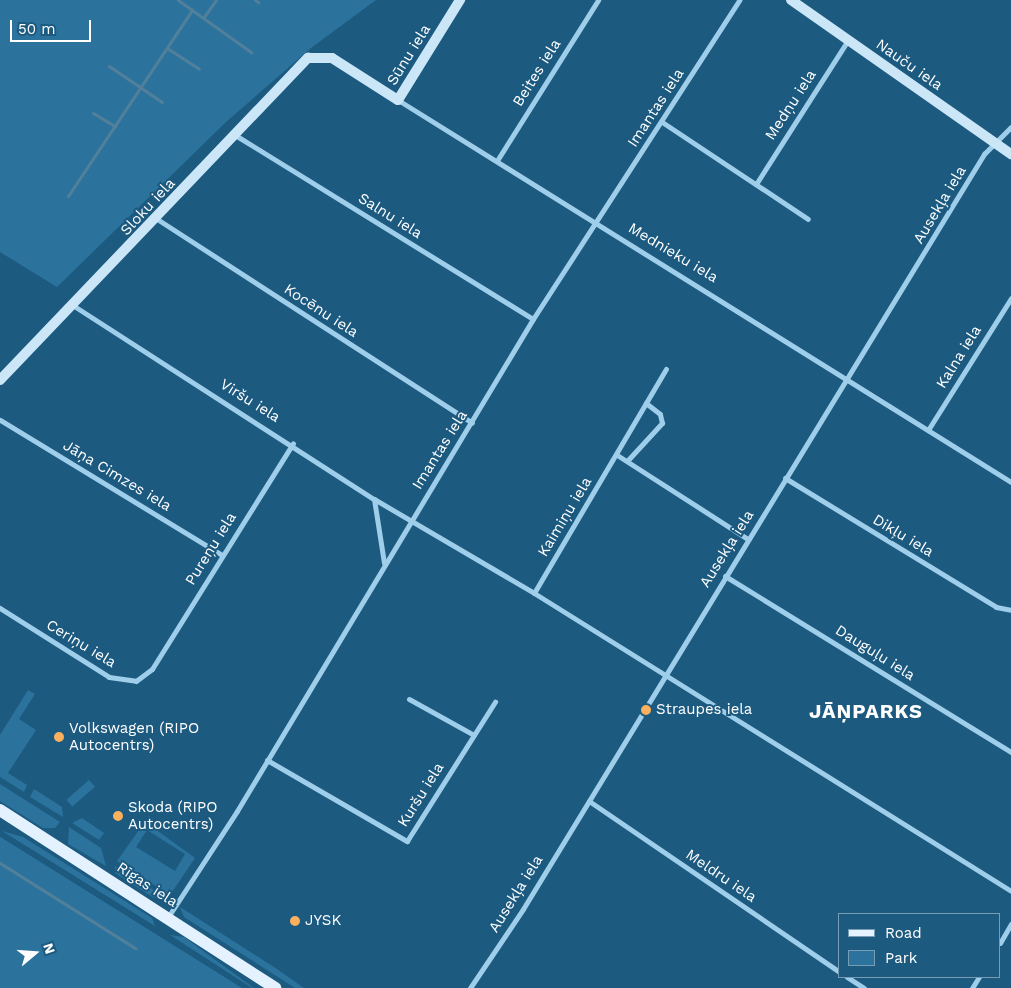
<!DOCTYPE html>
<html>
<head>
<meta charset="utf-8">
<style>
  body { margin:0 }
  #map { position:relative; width:1011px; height:988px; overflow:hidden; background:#1c5a80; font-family:"Work Sans",sans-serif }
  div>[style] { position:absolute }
  .green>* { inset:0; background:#2b739d; transform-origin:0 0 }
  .stream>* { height:3px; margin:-1.5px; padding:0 1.5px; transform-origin:1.5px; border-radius:1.5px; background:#52809b }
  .street>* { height:5px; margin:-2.5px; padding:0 2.5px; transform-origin:2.5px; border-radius:2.5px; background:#9fceea }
  .secondary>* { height:10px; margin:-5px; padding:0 5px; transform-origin:5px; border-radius:5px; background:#cbe6f7 }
  .primary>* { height:12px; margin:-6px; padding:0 6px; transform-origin:6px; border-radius:6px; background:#e3f2fe }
  .dots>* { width:14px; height:14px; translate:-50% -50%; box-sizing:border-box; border:2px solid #1c5a80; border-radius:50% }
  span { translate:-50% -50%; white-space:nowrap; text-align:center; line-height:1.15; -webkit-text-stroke:4px #1c5a80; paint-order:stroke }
  .street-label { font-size:15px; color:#fff }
  .poi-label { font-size:15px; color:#fff }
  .left { translate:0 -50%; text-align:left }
  .district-label { font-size:20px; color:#fff; font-weight:700; letter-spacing:1px }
  .legend { position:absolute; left:838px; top:913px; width:162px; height:65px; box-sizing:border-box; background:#1c5a80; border:1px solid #779cb3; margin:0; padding:6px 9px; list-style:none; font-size:15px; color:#fff }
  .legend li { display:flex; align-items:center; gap:10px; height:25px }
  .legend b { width:25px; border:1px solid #779cb3 }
  .north { position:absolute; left:10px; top:928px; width:50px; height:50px; -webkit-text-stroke:4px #1c5a80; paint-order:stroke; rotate:72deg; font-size:14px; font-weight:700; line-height:20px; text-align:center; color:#fff }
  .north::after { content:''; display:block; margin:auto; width:18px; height:22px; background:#fff; clip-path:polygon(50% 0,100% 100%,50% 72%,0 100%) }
  .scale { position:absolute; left:10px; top:20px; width:81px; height:22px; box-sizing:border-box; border:2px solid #fff; border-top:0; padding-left:6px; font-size:15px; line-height:18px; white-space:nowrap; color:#fff; -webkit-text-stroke:4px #1c5a80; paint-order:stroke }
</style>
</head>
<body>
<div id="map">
  <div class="green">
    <div style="clip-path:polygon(0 0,376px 0,311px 48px,226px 122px,57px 287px,0 252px)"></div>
    <div style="clip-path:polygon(28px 690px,35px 694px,19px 719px,36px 730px,8px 773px,27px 785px,24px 792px,0 777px,0 735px)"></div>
    <div style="left:89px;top:780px;width:9px;height:30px;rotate:49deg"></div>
    <div style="clip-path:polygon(0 784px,60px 822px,55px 828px,43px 828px,0 801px)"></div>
    <div style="clip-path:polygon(34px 789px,62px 807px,63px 817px,30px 797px)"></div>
    <div style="clip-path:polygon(evenodd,149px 816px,155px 820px,151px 826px,195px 858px,170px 895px,117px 861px,149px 816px,147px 830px,185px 854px,175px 871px,136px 847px,147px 830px)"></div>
    <div style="clip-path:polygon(82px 818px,104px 833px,99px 840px,72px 823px)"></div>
    <div style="clip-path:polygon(69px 827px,101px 848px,106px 866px,68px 844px)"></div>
    <div style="clip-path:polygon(2px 831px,23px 837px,152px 918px,155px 926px)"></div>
    <div style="clip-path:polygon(0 837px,2px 838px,242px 988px,0 988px)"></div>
    <div style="clip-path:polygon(115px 866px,167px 898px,154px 898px,115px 873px)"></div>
    <div style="clip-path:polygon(180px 907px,277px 969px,304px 988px,295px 988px,184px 917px)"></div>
    <div style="clip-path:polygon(170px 935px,184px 937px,254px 988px,252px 988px)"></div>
  </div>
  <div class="stream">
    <div style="left:178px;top:0;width:90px;rotate:35.5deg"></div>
    <div style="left:255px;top:0;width:4px;rotate:34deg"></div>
    <div style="left:203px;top:18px;width:22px;rotate:-54deg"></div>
    <div style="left:167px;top:48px;width:38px;rotate:33deg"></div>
    <div style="left:109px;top:66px;width:64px;rotate:34.2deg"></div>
    <div style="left:93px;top:113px;width:26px;rotate:31deg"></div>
    <div style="left:68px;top:196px;width:224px;rotate:-56.3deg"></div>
    <div style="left:0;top:863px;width:160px;rotate:32.2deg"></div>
  </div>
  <div class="street">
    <div style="left:398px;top:100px;width:722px;rotate:31.93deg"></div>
    <div style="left:662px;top:122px;width:175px;rotate:33.6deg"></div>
    <div style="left:235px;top:135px;width:350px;rotate:31.7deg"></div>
    <div style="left:498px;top:159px;width:188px;rotate:-57.8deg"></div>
    <div style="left:756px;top:184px;width:171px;rotate:-57.4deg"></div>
    <div style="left:157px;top:219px;width:375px;rotate:32.9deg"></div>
    <div style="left:74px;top:306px;width:357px;rotate:32.8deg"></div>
    <div style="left:374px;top:499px;width:186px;rotate:30.4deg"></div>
    <div style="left:534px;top:593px;width:562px;rotate:31.99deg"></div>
    <div style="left:0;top:420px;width:260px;rotate:31.3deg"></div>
    <div style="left:928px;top:430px;width:156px;rotate:-57.8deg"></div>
    <div style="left:617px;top:455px;width:156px;rotate:32.7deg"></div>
    <div style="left:627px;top:461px;width:52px;rotate:-47.4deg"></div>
    <div style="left:662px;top:423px;width:9px;rotate:-103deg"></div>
    <div style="left:660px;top:414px;width:18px;rotate:-142deg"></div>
    <div style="left:785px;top:478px;width:247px;rotate:31.4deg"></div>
    <div style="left:996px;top:607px;width:15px;rotate:11deg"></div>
    <div style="left:374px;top:499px;width:65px;rotate:81.1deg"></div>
    <div style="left:725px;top:576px;width:336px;rotate:31.6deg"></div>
    <div style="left:534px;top:593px;width:260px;rotate:-59.5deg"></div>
    <div style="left:0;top:608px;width:129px;rotate:32.3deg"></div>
    <div style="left:109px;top:677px;width:27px;rotate:8deg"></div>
    <div style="left:136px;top:681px;width:20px;rotate:-37deg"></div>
    <div style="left:152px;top:669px;width:266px;rotate:-58deg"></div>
    <div style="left:409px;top:699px;width:74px;rotate:29deg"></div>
    <div style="left:267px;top:760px;width:162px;rotate:30.1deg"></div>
    <div style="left:407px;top:841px;width:165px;rotate:-57.7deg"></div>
    <div style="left:589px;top:801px;width:304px;rotate:34.3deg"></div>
    <div style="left:168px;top:917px;width:126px;rotate:-56.9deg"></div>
    <div style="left:237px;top:811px;width:574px;rotate:-58.97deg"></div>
    <div style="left:533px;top:319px;width:380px;rotate:-57.1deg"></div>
    <div style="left:1000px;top:943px;width:22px;rotate:-60deg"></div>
    <div style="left:847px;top:977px;width:20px;rotate:33deg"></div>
    <div style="left:470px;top:988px;width:95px;rotate:-56.1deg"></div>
    <div style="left:523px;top:909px;width:885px;rotate:-58.59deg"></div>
    <div style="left:984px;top:154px;width:38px;rotate:-45deg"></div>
    <div style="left:972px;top:988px;width:13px;rotate:-58deg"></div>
  </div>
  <div class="secondary">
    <div style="left:791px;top:0;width:269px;rotate:35deg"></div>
    <div style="left:0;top:380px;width:446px;rotate:-46.3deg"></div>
    <div style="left:308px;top:58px;width:24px"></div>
    <div style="left:332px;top:58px;width:78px;rotate:32.5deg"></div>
    <div style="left:398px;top:100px;width:118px;rotate:-58.2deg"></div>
  </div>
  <div class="primary">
    <div style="left:0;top:810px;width:328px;rotate:32.9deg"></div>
  </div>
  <div class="dots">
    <div style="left:646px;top:710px;background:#fab05d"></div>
    <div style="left:59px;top:737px;background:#fab05d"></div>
    <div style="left:118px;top:816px;background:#fab05d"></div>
    <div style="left:295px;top:921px;background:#fab05d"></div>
  </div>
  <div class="street-label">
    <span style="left:409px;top:55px;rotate:-58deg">Sūnu iela</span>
    <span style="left:909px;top:65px;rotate:35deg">Nauču iela</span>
    <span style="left:537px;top:73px;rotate:-58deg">Beites iela</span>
    <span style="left:791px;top:105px;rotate:-57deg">Medņu iela</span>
    <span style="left:656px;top:108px;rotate:-57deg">Imantas iela</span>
    <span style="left:940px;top:205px;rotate:-59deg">Ausekļa iela</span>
    <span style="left:148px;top:207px;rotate:-47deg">Sloku iela</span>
    <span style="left:390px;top:216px;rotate:32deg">Salnu iela</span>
    <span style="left:673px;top:253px;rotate:31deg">Mednieku iela</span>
    <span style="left:321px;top:311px;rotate:33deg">Kocēnu iela</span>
    <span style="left:959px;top:357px;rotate:-58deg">Kalna iela</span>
    <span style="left:250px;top:401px;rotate:32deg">Viršu iela</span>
    <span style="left:440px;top:450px;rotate:-58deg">Imantas iela</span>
    <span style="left:117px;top:476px;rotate:31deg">Jāņa Cimzes iela</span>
    <span style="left:565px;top:517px;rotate:-59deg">Kaimiņu iela</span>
    <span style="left:903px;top:536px;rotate:31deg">Dikļu iela</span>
    <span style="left:211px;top:549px;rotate:-58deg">Pureņu iela</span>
    <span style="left:727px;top:549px;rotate:-58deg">Ausekļa iela</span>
    <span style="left:81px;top:644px;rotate:31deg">Ceriņu iela</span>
    <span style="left:875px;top:653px;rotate:32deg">Dauguļu iela</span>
    <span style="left:421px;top:795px;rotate:-58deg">Kuršu iela</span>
    <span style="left:721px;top:876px;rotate:34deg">Meldru iela</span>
    <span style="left:147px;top:885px;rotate:33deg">Rīgas iela</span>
    <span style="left:516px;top:894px;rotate:-58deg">Ausekļa iela</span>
  </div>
  <div class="poi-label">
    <span class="left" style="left:656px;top:710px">Straupes iela</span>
    <span class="left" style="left:69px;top:737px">Volkswagen (RIPO<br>Autocentrs)</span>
    <span class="left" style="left:128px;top:816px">Skoda (RIPO<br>Autocentrs)</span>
    <span class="left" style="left:305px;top:921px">JYSK</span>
  </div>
  <div class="district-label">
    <span style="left:866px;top:711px">JĀŅPARKS</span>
  </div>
  <ul class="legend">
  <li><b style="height:6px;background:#e3f2fe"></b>Road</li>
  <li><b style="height:14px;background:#2b739d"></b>Park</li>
  </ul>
  <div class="north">N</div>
  <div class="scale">50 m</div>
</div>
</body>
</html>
